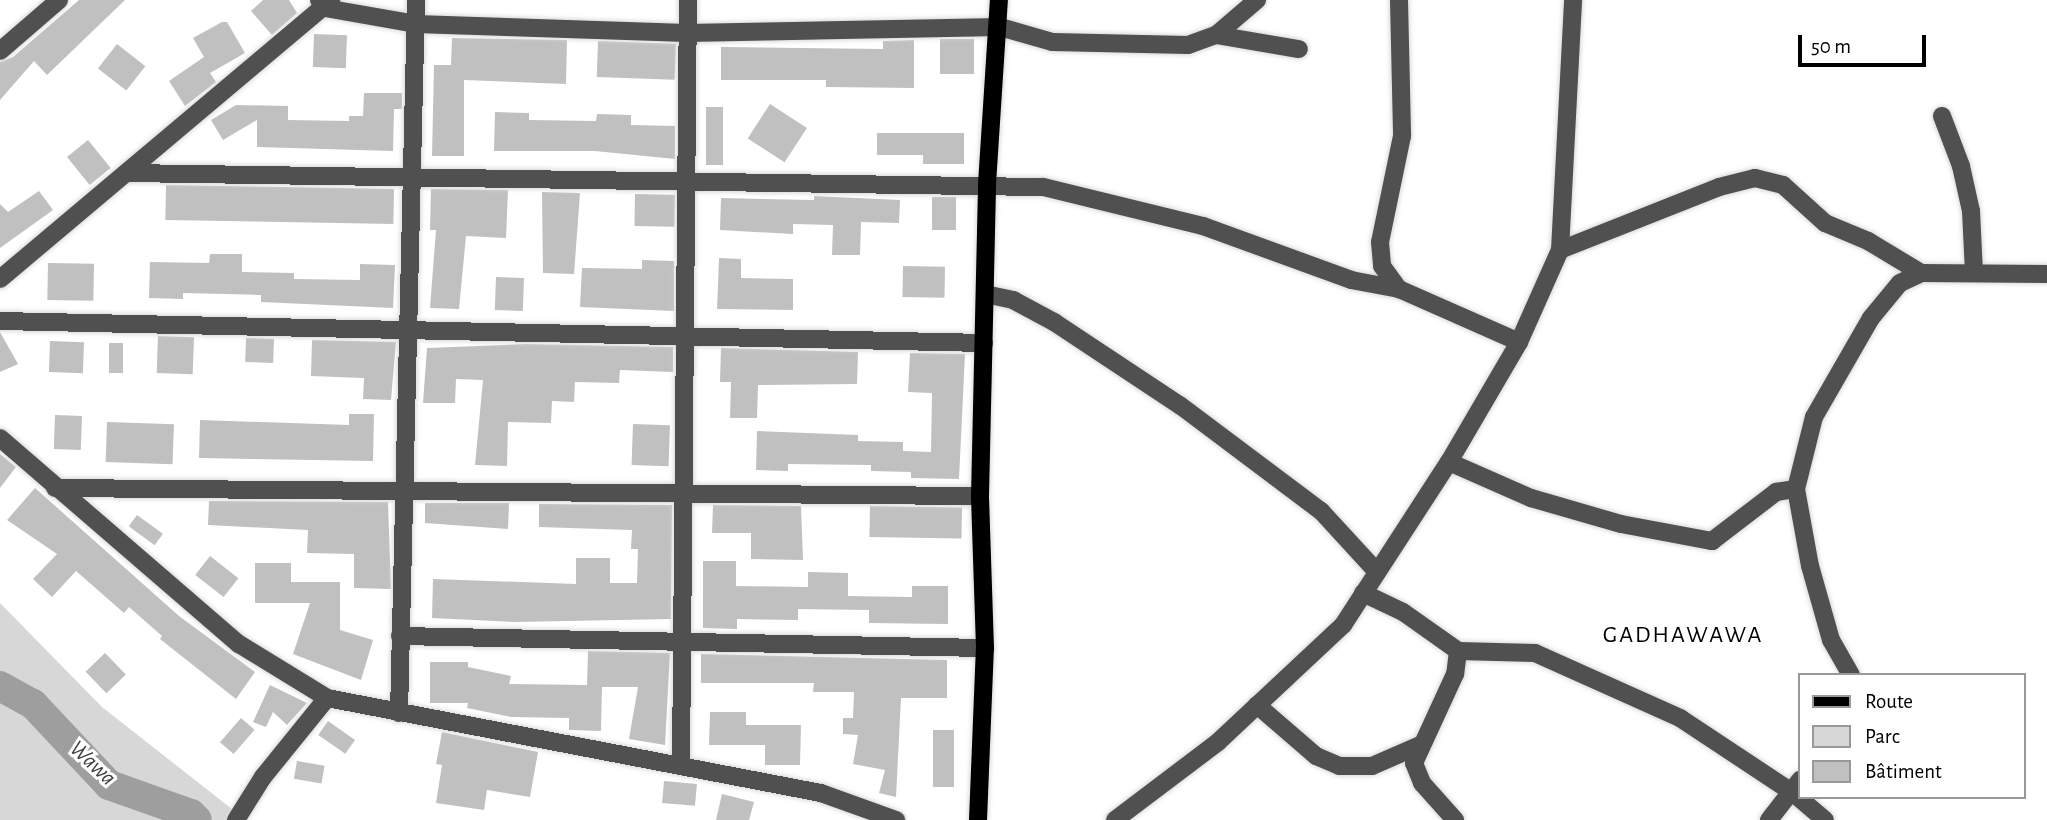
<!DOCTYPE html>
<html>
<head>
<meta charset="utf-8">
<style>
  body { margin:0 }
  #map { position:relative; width:2047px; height:820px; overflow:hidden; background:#fff; font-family:"Alegreya Sans",sans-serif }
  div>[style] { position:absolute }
  .green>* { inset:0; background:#d7d7d7 }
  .river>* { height:30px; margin:-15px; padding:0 15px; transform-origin:15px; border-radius:15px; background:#9e9e9e }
  .building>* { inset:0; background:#c0c0c0; transform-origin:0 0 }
  .roads { filter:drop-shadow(0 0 2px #dbdbdb) drop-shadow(0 0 2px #dbdbdb) }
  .minor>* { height:18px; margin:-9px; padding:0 9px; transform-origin:9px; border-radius:9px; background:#505050 }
  .major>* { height:18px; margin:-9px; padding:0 9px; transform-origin:9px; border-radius:9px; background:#000 }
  span { translate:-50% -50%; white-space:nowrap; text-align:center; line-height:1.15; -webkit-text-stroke:6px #fff; paint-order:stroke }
  .water-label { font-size:23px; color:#3f3f3f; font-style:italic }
  .quarter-label { font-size:24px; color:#000; letter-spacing:2px }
  .legend { position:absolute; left:1798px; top:673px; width:228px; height:126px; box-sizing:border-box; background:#fff; border:2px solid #999; margin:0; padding:9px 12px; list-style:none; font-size:21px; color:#000 }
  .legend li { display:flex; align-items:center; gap:14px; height:35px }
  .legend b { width:35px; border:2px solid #999 }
  .scale { position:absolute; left:1798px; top:35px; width:128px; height:32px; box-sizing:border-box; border:4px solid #000; border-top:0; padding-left:9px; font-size:21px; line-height:24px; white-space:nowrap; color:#000; -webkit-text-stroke:5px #fff; paint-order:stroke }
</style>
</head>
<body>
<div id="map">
  <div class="green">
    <div style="clip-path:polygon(0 603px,102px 707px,246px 820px,0 820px)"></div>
  </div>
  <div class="river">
    <div style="left:0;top:686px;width:38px;rotate:29deg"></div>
    <div style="left:33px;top:704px;width:111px;rotate:46.8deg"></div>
    <div style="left:109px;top:785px;width:87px;rotate:19.5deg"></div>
    <div style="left:191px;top:814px;width:8px;rotate:45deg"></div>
  </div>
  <div class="building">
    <div style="clip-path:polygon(79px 0,125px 0,47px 75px,34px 61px,0 100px,0 62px,13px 57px)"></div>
    <div style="clip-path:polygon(263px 0,289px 0,297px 13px,272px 35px,251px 11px)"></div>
    <div style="clip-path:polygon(222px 22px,227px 22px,245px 53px,210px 73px,216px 82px,185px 106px,169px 81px,204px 57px,193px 38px)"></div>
    <div style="left:314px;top:34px;width:33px;height:33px;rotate:2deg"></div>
    <div style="clip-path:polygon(452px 38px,567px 40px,566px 84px,464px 80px,464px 156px,432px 156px,434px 65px,451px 65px)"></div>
    <div style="left:974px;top:39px;width:35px;height:34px;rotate:90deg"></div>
    <div style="clip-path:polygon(914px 40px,914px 88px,826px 87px,826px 80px,721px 80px,721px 47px,883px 49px,883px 41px)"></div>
    <div style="left:598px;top:41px;width:78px;height:36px;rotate:2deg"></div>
    <div style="left:117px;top:44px;width:36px;height:31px;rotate:38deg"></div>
    <div style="clip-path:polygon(364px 93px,402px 93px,402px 109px,394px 109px,393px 151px,257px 147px,257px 120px,223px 140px,211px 120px,236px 105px,288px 106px,288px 120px,349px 121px,349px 116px,363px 116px)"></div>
    <div style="left:770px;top:104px;width:44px;height:41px;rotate:33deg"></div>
    <div style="left:706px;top:107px;width:17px;height:58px"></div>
    <div style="clip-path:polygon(495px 112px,529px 113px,529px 120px,596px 121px,597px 114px,631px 115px,631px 125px,675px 126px,675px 159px,595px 151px,494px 151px)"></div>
    <div style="clip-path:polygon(877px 133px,964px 133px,964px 164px,923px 164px,923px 155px,877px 155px)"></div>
    <div style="left:88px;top:140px;width:36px;height:27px;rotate:51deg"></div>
    <div style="left:166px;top:185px;width:228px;height:35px;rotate:1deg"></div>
    <div style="clip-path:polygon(431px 189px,508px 190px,506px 238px,466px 236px,459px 309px,430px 308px,436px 230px,430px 230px)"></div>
    <div style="clip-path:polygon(39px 191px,53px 210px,0 248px,0 204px,8px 212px)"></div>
    <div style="clip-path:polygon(542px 192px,580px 193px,574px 274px,543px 273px)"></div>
    <div style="left:635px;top:194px;width:40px;height:32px;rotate:1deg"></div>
    <div style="clip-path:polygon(814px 196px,900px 200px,899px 223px,861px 222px,860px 255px,832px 255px,833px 225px,793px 224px,793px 234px,720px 230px,721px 198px,814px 200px)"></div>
    <div style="left:932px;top:197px;width:24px;height:33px"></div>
    <div style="clip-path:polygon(210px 254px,242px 254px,242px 272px,294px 273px,294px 279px,360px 280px,360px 264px,395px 265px,393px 308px,261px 302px,261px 295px,183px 293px,183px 299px,149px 298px,150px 262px,209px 263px)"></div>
    <div style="clip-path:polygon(719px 258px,741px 259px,741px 278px,793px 279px,793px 310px,717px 309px)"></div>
    <div style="clip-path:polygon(642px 260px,674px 261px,674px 311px,580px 307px,582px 268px,642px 269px)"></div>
    <div style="left:48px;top:263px;width:46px;height:37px;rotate:1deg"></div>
    <div style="left:903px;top:266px;width:42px;height:31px;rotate:1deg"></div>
    <div style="left:496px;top:277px;width:28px;height:33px;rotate:2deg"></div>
    <div style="clip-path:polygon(0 332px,18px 364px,0 372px)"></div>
    <div style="left:158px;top:336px;width:36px;height:37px;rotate:2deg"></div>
    <div style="left:246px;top:338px;width:28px;height:24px;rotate:2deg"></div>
    <div style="clip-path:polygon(312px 340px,396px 342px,391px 400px,363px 399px,364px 378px,311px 376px)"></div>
    <div style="left:50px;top:341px;width:34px;height:31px;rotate:2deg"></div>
    <div style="left:109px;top:343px;width:14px;height:30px"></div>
    <div style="clip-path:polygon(526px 344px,673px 347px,673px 372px,620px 370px,619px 383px,575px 382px,574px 402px,552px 401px,551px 423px,508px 422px,507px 466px,475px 465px,483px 380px,456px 379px,455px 403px,423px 403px,427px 348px)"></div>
    <div style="clip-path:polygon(721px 348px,858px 352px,857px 384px,758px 385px,757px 418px,730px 418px,731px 382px,720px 382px)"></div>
    <div style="clip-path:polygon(910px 353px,965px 354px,959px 479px,911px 478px,911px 472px,871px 471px,871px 465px,788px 464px,788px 471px,756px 470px,757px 431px,858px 435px,858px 441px,903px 442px,903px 451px,931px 452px,932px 393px,908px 392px)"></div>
    <div style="clip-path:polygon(349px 414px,374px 414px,373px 461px,199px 458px,200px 420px,349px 425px)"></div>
    <div style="left:55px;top:415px;width:27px;height:34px;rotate:2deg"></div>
    <div style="left:107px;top:422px;width:67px;height:40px;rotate:2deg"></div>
    <div style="left:633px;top:424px;width:37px;height:41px;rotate:2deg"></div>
    <div style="clip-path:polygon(0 454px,16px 467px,0 488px)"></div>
    <div style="clip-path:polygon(35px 488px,179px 616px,255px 672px,236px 699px,160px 639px,162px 636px,129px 607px,124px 613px,76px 571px,52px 597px,33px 579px,57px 554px,7px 520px)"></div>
    <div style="clip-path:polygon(209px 501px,388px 502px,391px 589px,354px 588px,354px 554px,307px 553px,308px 530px,208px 525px)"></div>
    <div style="clip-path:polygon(425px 503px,509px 503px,508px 529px,425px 523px)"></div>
    <div style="clip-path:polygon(539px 504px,672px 505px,671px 619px,515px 622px,432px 618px,433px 579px,576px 584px,576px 558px,610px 558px,610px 583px,637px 583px,638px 549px,631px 549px,632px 530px,539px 527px)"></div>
    <div style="clip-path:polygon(713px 505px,801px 506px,803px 560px,751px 559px,751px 533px,712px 533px)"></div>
    <div style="left:870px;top:506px;width:92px;height:31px;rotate:1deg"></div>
    <div style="left:137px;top:515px;width:32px;height:14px;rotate:36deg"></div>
    <div style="left:210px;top:556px;width:36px;height:24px;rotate:38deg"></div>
    <div style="clip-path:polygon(703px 561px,736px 561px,736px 586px,808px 587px,808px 572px,848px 573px,848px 596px,912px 597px,912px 586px,948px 586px,948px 624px,869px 623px,869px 610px,798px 609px,798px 620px,737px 619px,737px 629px,703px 628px)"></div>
    <div style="clip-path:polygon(255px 563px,291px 563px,291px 582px,340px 582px,340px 630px,373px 640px,361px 680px,293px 654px,310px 603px,255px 603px)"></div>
    <div style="clip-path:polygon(588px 651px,670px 653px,665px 745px,629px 739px,638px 687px,602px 687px,601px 731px,569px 730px,569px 718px,511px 717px,467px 708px,468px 703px,430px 703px,430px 662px,468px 662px,468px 667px,511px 676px,509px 684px,587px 685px)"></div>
    <div style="left:105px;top:653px;width:30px;height:27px;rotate:46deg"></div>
    <div style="clip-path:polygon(701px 654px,947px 660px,947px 698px,901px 698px,896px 797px,879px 793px,885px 770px,853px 764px,858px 735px,843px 734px,843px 718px,853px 718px,854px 692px,813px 692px,814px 683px,701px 683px)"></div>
    <div style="clip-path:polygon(270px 685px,307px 703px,287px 725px,273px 712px,266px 727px,253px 722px)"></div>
    <div style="clip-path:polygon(710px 712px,746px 712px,746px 725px,801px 725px,800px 765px,765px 765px,765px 745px,709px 745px)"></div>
    <div style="left:241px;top:718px;width:18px;height:32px;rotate:41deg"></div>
    <div style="left:328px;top:721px;width:33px;height:17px;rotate:35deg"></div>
    <div style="left:933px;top:730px;width:21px;height:57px"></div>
    <div style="clip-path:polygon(442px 732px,538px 752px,530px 797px,487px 790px,484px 810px,436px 803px,442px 765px,436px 764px)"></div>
    <div style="left:297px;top:761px;width:28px;height:18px;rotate:10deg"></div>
    <div style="left:664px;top:781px;width:33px;height:22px;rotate:5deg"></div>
    <div style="clip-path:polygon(722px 794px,754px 802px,749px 820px,716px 820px)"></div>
  </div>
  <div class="roads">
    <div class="minor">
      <div style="left:319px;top:0;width:10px;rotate:53deg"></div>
      <div style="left:325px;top:8px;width:92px;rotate:10deg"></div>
      <div style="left:416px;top:24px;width:271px;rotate:1.9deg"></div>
      <div style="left:687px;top:33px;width:313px;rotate:-1.1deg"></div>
      <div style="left:1000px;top:27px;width:54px;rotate:16.1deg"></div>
      <div style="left:1052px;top:42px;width:136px;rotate:1.3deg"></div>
      <div style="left:1188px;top:45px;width:30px;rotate:-20deg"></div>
      <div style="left:1216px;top:35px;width:54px;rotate:-40.5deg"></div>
      <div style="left:1399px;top:0;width:136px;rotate:88.7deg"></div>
      <div style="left:1402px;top:136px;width:108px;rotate:101.7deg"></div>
      <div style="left:1380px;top:242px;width:24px;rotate:85deg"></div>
      <div style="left:1382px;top:266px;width:29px;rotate:54deg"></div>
      <div style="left:1399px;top:289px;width:131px;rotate:23.8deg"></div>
      <div style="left:1216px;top:35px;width:84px;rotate:9.6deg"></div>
      <div style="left:0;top:51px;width:78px;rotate:-40.8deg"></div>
      <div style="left:1942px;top:116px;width:53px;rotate:69.2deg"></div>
      <div style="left:1961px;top:166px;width:46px;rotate:77.5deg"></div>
      <div style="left:1971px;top:211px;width:61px;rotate:87.2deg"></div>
      <div style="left:127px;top:173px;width:916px;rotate:0.88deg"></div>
      <div style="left:1043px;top:187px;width:165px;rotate:13.7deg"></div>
      <div style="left:1203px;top:226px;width:158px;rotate:20deg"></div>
      <div style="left:1351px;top:280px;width:49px;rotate:10.6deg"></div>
      <div style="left:1560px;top:250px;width:171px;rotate:-21.6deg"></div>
      <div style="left:1719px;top:187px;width:37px;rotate:-14deg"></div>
      <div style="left:1755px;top:178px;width:29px;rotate:14deg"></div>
      <div style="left:1783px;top:185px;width:57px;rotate:42.1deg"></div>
      <div style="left:1825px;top:223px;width:47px;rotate:22.7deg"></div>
      <div style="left:1868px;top:241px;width:62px;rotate:31.1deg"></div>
      <div style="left:0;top:279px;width:433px;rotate:-40.1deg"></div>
      <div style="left:985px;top:294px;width:29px;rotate:12deg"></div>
      <div style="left:1013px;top:300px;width:47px;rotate:28.2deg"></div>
      <div style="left:1054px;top:322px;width:152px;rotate:33.5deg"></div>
      <div style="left:1181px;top:406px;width:175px;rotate:36.9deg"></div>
      <div style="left:1321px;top:511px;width:83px;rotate:47.4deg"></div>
      <div style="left:0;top:321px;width:984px;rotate:1.28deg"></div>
      <div style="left:0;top:438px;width:316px;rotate:40.8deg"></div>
      <div style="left:239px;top:644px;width:103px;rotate:31.5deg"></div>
      <div style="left:327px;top:698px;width:503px;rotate:10.89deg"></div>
      <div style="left:821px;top:793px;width:80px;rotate:19.8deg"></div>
      <div style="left:1449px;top:462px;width:90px;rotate:23.7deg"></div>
      <div style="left:1531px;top:498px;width:94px;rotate:16.1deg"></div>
      <div style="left:1621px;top:524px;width:93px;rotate:10.6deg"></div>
      <div style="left:1712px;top:541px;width:81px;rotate:-37.4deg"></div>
      <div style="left:1776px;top:492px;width:20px;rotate:-9deg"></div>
      <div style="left:55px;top:488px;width:925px;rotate:0.5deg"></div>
      <div style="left:1363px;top:593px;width:44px;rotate:25.4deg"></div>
      <div style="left:1403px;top:612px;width:67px;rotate:35.3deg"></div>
      <div style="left:1458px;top:651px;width:23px;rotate:97deg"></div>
      <div style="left:1455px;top:674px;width:98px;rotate:114.7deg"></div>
      <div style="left:1414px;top:763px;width:22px;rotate:68deg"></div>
      <div style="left:1422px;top:783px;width:50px;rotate:48.3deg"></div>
      <div style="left:400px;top:636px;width:585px;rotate:1.18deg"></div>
      <div style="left:1458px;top:651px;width:77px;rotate:1.5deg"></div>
      <div style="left:1535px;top:653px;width:159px;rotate:24.1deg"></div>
      <div style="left:1680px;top:718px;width:134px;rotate:33.5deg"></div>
      <div style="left:1792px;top:792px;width:43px;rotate:40.3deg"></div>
      <div style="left:1851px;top:675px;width:40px;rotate:-119.7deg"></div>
      <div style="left:1831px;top:640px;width:77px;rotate:-105.8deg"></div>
      <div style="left:1810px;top:566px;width:78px;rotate:-100.3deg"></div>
      <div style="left:1796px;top:489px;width:74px;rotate:-76deg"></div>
      <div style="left:1814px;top:417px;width:114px;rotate:-60.1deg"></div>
      <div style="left:1871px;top:318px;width:45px;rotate:-50.4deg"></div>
      <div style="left:1900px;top:283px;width:23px;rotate:-25deg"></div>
      <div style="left:1921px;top:273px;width:126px;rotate:0.5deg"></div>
      <div style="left:1257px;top:705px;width:78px;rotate:40.8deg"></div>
      <div style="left:1316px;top:756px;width:25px;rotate:23deg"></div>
      <div style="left:1339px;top:766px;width:33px"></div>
      <div style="left:1372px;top:766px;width:52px;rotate:-23.6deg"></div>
      <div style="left:399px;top:713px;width:713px;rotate:-88.63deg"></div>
      <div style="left:681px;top:764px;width:764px;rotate:-89.48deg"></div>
      <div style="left:236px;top:820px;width:51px;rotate:-57.9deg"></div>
      <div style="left:263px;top:777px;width:102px;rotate:-51deg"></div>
      <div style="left:1115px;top:820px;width:129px;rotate:-37.1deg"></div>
      <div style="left:1218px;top:742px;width:171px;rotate:-43.1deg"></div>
      <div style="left:1343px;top:625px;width:194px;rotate:-57deg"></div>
      <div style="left:1449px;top:462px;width:139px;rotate:-59.7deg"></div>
      <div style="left:1519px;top:342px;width:101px;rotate:-66deg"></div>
      <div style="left:1560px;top:250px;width:250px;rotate:-87deg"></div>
      <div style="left:1769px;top:820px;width:51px;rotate:-52.2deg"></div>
    </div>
    <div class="major">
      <div style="left:978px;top:820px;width:172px;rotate:-87.7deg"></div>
      <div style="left:985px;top:648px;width:152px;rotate:-91.9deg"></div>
      <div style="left:980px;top:496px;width:312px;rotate:-88.7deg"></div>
      <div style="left:987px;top:184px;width:184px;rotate:-86.3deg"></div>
    </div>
  </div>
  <div class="water-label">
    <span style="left:92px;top:764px;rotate:43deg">Wawa</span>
  </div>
  <div class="quarter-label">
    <span style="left:1683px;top:636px">GADHAWAWA</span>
  </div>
  <ul class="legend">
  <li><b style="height:9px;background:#000"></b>Route</li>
  <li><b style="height:19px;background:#d7d7d7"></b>Parc</li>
  <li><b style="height:19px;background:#c0c0c0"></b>Bâtiment</li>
  </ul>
  <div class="scale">50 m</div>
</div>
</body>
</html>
